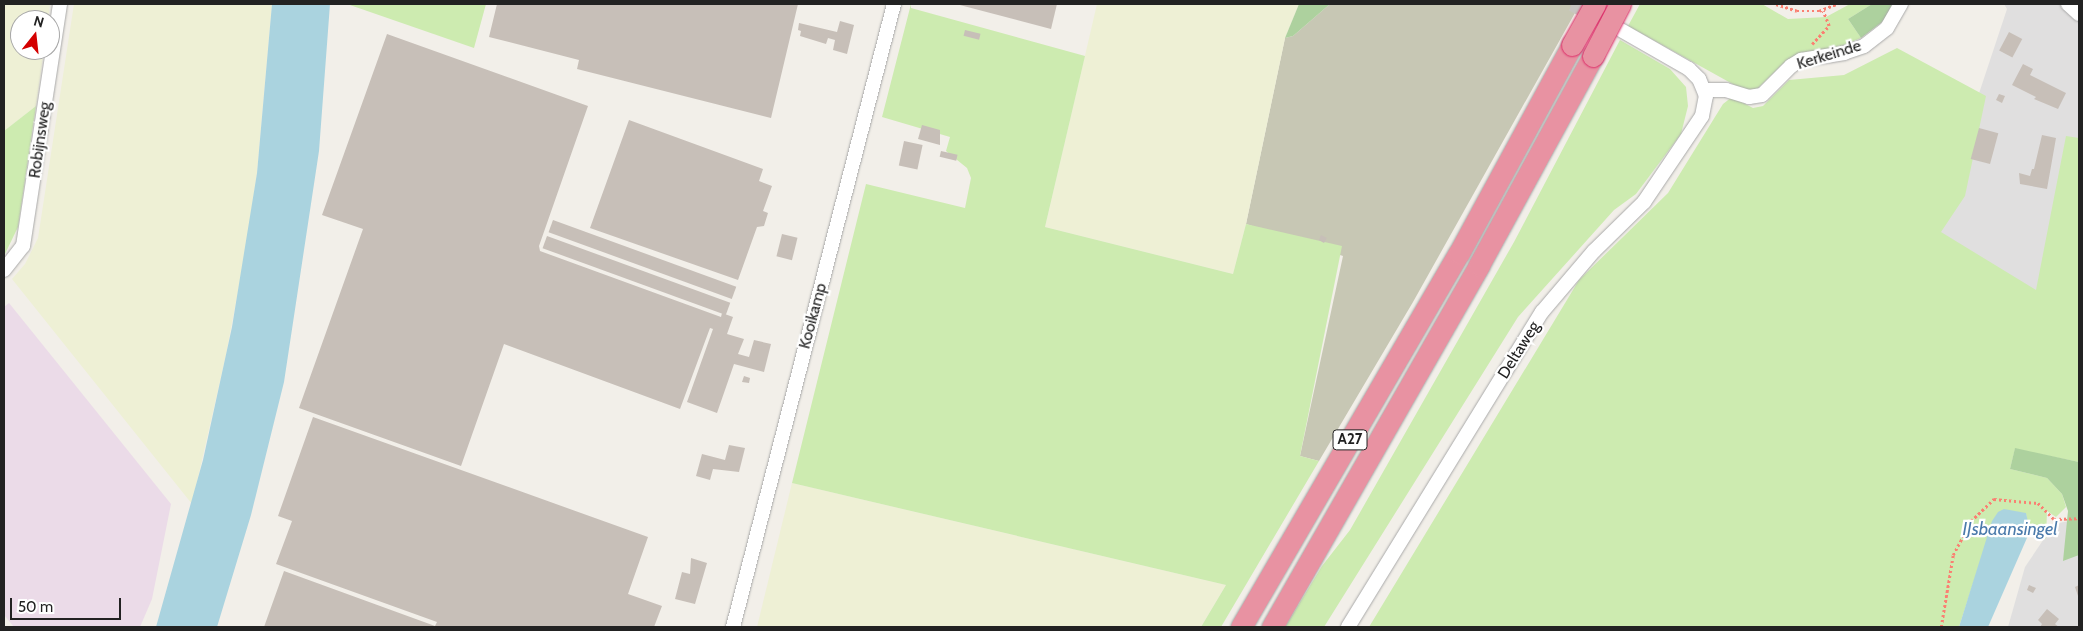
<!DOCTYPE html>
<html>
<head>
<meta charset="utf-8">
<style>
  body { margin:0 }
  #map { position:relative; width:2083px; height:631px; overflow:hidden; background:#f2efe9; font-family:Cabin,sans-serif }
  div>[style] { position:absolute }
  .residential>* { inset:0; background:#e0dfdf }
  .industrial>* { inset:0; background:#ebdbe8 }
  .construction>* { inset:0; background:#c7c7b4 }
  .farmland>* { inset:0; background:#eef0d5 }
  .grass>* { inset:0; background:#cdebb0 }
  .forest>* { inset:0; background:#add19e }
  .water>* { inset:0; background:#aad3df }
  .building>* { inset:0; background:#c7bfb8; transform-origin:0 0 }
  .minor-tunnel>* { height:14px; margin-top:-7px; transform-origin:0; background:repeating-linear-gradient(90deg,#c8c6c1 0 14px,transparent 0 21px) }
  .path>* { height:2.5px; margin-top:-1.25px; transform-origin:0; background:repeating-linear-gradient(90deg,#fa8072 0 2.5px,transparent 0 5px) }
  .roads { filter:drop-shadow(0 0 1px #a9a9a9) drop-shadow(0 0 1px #a9a9a9) }
  .minor>* { height:14px; margin:-7px; padding:0 7px; transform-origin:7px; border-radius:7px; background:#fff }
  .highway>* { height:21px; margin:-10.5px; padding:0 10.5px; transform-origin:10.5px; border-radius:10.5px; background:#e892a2 }
  .bridges { filter:drop-shadow(0 0 1px #dc2a67) drop-shadow(0 0 1px #dc2a67) }
  .highway-bridge>* { height:21px; margin:-10.5px; padding:0 10.5px; transform-origin:10.5px; border-radius:10.5px; background:#e892a2 }
  span { translate:-50% -50%; white-space:nowrap; text-align:center; line-height:1.15; -webkit-text-stroke:4.5px #fff; paint-order:stroke }
  .shield-label span { padding:1px 4px; background:#fff; border:1px solid; border-radius:4px; -webkit-text-stroke-width:0 }
  .shield-label { font-size:15px; color:#222; font-weight:700 }
  .street-label { font-size:16px; color:#222 }
  .water-label { font-size:18px; color:#4a7aab; font-style:italic }
  .frame { position:absolute; inset:0; border:5px solid #222; pointer-events:none }
  .north { position:absolute; left:10px; top:10px; width:50px; height:50px; box-sizing:border-box; background:#fff; border:1px solid #a7a7a7; border-radius:50%; rotate:16deg; font-size:14px; font-weight:700; line-height:20px; text-align:center; color:#222 }
  .north::after { content:''; display:block; margin:auto; width:18px; height:22px; background:#d40000; clip-path:polygon(50% 0,100% 100%,50% 72%,0 100%) }
  .scale { position:absolute; left:10px; top:598px; width:111px; height:22px; box-sizing:border-box; border:2px solid #222; border-top:0; padding-left:6px; font-size:15px; line-height:18px; white-space:nowrap; color:#222; -webkit-text-stroke:4px #fff; paint-order:stroke }
</style>
</head>
<body>
<div id="map">
  <div class="residential">
    <div style="clip-path:polygon(2004px 4px,2079px 4px,2079px 173px,2039px 295px,1932px 235px,2007px 9px)"></div>
    <div style="clip-path:polygon(2079px 519px,2079px 627px,2008px 627px,2025px 567px,2054px 524px)"></div>
  </div>
  <div class="industrial">
    <div style="clip-path:polygon(9px 303px,171px 504px,152px 599px,140px 627px,14px 627px,4px 615px,4px 307px)"></div>
  </div>
  <div class="construction">
    <div style="clip-path:polygon(1330px 4px,1580px 4px,1413px 302px,1319px 461px,1300px 456px,1343px 256px,1246px 224px,1285px 38px,1293px 36px)"></div>
  </div>
  <div class="farmland">
    <div style="clip-path:polygon(4px 4px,50px 4px,48px 20px,20px 20px,20px 50px,44px 50px,36px 106px,4px 131px)"></div>
    <div style="clip-path:polygon(74px 4px,272px 4px,257px 173px,246px 249px,226px 355px,192px 504px,12px 279px,25px 264px,38px 238px)"></div>
    <div style="clip-path:polygon(1097px 4px,1299px 4px,1285px 38px,1246px 224px,1233px 274px,1045px 227px)"></div>
    <div style="clip-path:polygon(792px 483px,1226px 585px,1201px 627px,757px 627px)"></div>
  </div>
  <div class="grass">
    <div style="clip-path:polygon(347px 4px,486px 4px,474px 48px)"></div>
    <div style="clip-path:polygon(911px 4px,911px 8px,1085px 56px,1045px 227px,1233px 274px,1246px 224px,1342px 246px,1300px 456px,1319px 461px,1221px 627px,1201px 627px,1226px 585px,792px 483px,866px 184px,965px 208px,971px 178px,967px 168px,946px 151px,950px 137px,882px 117px)"></div>
    <div style="clip-path:polygon(1640px 4px,1762px 4px,1788px 19px,1826px 17px,1850px 4px,1872px 4px,1848px 19px,1861px 38px,1829px 51px,1787px 60px,1758px 88px,1747px 92px,1628px 26px)"></div>
    <div style="clip-path:polygon(1620px 40px,1670px 69px,1686px 87px,1688px 106px,1681px 134px,1636px 194px,1614px 210px,1518px 317px,1324px 627px,1285px 627px,1322px 566px,1350px 530px,1514px 242px)"></div>
    <div style="clip-path:polygon(1897px 48px,1986px 96px,1965px 196px,1941px 232px,2036px 290px,2066px 136px,2079px 138px,2079px 462px,2015px 449px,2010px 469px,2047px 478px,2062px 494px,2066px 507px,2056px 517px,2047px 511px,2046px 539px,2028px 534px,2026px 513px,1989px 534px,1959px 627px,1369px 627px,1579px 280px,1668px 193px,1723px 104px,1732px 97px,1753px 108px,1763px 106px,1789px 80px,1844px 75px)"></div>
    <div style="clip-path:polygon(36px 106px,18px 227px,4px 256px,4px 131px)"></div>
  </div>
  <div class="forest">
    <div style="clip-path:polygon(1299px 4px,1330px 4px,1293px 36px,1285px 38px)"></div>
    <div style="clip-path:polygon(1872px 4px,1892px 4px,1886px 19px,1861px 38px,1848px 19px)"></div>
    <div style="clip-path:polygon(2015px 448px,2079px 462px,2079px 555px,2063px 561px,2068px 511px,2062px 494px,2047px 478px,2010px 469px)"></div>
  </div>
  <div class="water">
    <div style="clip-path:polygon(272px 4px,330px 4px,319px 151px,284px 382px,251px 515px,217px 627px,156px 627px,203px 460px,232px 327px,257px 173px)"></div>
    <div style="clip-path:polygon(2004px 509px,2026px 513px,2030px 531px,1988px 627px,1959px 627px,1992px 521px,1998px 512px)"></div>
  </div>
  <div class="building">
    <div style="clip-path:polygon(497px 4px,798px 4px,771px 118px,577px 69px,579px 60px,489px 37px)"></div>
    <div style="clip-path:polygon(956px 4px,1057px 4px,1051px 29px)"></div>
    <div style="clip-path:polygon(840px 21px,854px 25px,847px 54px,833px 50px,835px 40px,828px 38px,826px 44px,800px 36px,801px 31px,798px 30px,799px 23px,837px 32px)"></div>
    <div style="left:965px;top:30px;width:16px;height:6px;rotate:14deg"></div>
    <div style="left:2009px;top:32px;width:15px;height:21px;rotate:28deg"></div>
    <div style="clip-path:polygon(387px 34px,588px 106px,539px 246px,540px 251px,721px 317px,722px 313px,733px 317px,727px 334px,744px 339px,738px 354px,749px 357px,754px 340px,771px 344px,764px 372px,734px 364px,717px 413px,687px 402px,713px 329px,710px 328px,680px 409px,504px 344px,461px 466px,299px 408px,363px 229px,322px 215px)"></div>
    <div style="clip-path:polygon(2023px 64px,2033px 69px,2030px 75px,2066px 93px,2058px 109px,2034px 99px,2036px 97px,2012px 85px)"></div>
    <div style="clip-path:polygon(1999px 94px,2005px 96px,2002px 103px,1996px 100px)"></div>
    <div style="clip-path:polygon(629px 120px,763px 169px,759px 181px,772px 186px,763px 211px,768px 213px,764px 226px,757px 227px,738px 280px,590px 228px)"></div>
    <div style="clip-path:polygon(922px 125px,940px 130px,940px 145px,918px 139px)"></div>
    <div style="left:1979px;top:128px;width:20px;height:32px;rotate:15deg"></div>
    <div style="clip-path:polygon(2042px 135px,2056px 138px,2047px 189px,2020px 184px,2019px 173px,2030px 176px,2032px 169px,2034px 169px)"></div>
    <div style="left:904px;top:141px;width:19px;height:25px;rotate:12deg"></div>
    <div style="left:941px;top:151px;width:17px;height:6px;rotate:13deg"></div>
    <div style="left:553px;top:220px;width:195px;height:13px;rotate:20deg"></div>
    <div style="left:782px;top:234px;width:16px;height:23px;rotate:14deg"></div>
    <div style="clip-path:polygon(1321px 235px,1327px 238px,1324px 243px,1319px 240px)"></div>
    <div style="left:547px;top:236px;width:195px;height:13px;rotate:20deg"></div>
    <div style="clip-path:polygon(744px 376px,750px 378px,749px 383px,742px 382px)"></div>
    <div style="clip-path:polygon(313px 417px,648px 537px,628px 594px,662px 606px,654px 627px,264px 627px,284px 571px,435px 626px,437px 622px,276px 564px,292px 521px,278px 516px)"></div>
    <div style="clip-path:polygon(729px 445px,745px 448px,739px 472px,713px 469px,710px 480px,696px 476px,702px 454px,725px 460px)"></div>
    <div style="clip-path:polygon(691px 558px,707px 563px,695px 604px,675px 599px,682px 572px,690px 574px)"></div>
    <div style="clip-path:polygon(2029px 585px,2036px 588px,2033px 593px,2027px 590px)"></div>
    <div style="clip-path:polygon(2079px 585px,2079px 599px,2075px 587px)"></div>
    <div style="clip-path:polygon(2047px 609px,2059px 619px,2055px 624px,2059px 627px,2040px 627px,2042px 624px,2038px 620px)"></div>
  </div>
  <div class="minor-tunnel">
    <div style="left:1572px;top:4px;width:50px;rotate:28.6deg"></div>
  </div>
  <div class="path">
    <div style="left:1776px;top:4px;width:22px;rotate:18deg"></div>
    <div style="left:1797px;top:11px;width:22px"></div>
    <div style="left:1819px;top:11px;width:18px;rotate:-22deg"></div>
    <div style="left:1812px;top:44px;width:25px;rotate:-47deg"></div>
    <div style="left:1829px;top:26px;width:16px;rotate:-112deg"></div>
    <div style="left:1941px;top:627px;width:73px;rotate:-80.5deg"></div>
    <div style="left:1953px;top:555px;width:38px;rotate:-62deg"></div>
    <div style="left:1971px;top:521px;width:32px;rotate:-44deg"></div>
    <div style="left:1994px;top:499px;width:44px;rotate:5.2deg"></div>
    <div style="left:2038px;top:503px;width:23px;rotate:45deg"></div>
    <div style="left:2054px;top:519px;width:25px;rotate:-2deg"></div>
  </div>
  <div class="roads">
    <div class="minor">
      <div style="left:2068px;top:4px;width:15px;rotate:42deg"></div>
      <div style="left:1705px;top:90px;width:21px"></div>
      <div style="left:1726px;top:90px;width:24px;rotate:17deg"></div>
      <div style="left:1749px;top:97px;width:13px;rotate:-9deg"></div>
      <div style="left:1762px;top:95px;width:41px;rotate:-45deg"></div>
      <div style="left:1791px;top:66px;width:12px;rotate:-31deg"></div>
      <div style="left:1801px;top:60px;width:44px;rotate:-9.2deg"></div>
      <div style="left:1844px;top:53px;width:21px;rotate:-19deg"></div>
      <div style="left:1864px;top:46px;width:29px;rotate:-38deg"></div>
      <div style="left:1887px;top:28px;width:28px;rotate:-60deg"></div>
      <div style="left:4px;top:270px;width:31px;rotate:-52deg"></div>
      <div style="left:23px;top:246px;width:245px;rotate:-81.3deg"></div>
      <div style="left:733px;top:627px;width:643px;rotate:-75.51deg"></div>
      <div style="left:1348px;top:627px;width:370px;rotate:-58.4deg"></div>
      <div style="left:1542px;top:312px;width:80px;rotate:-49.6deg"></div>
      <div style="left:1594px;top:251px;width:70px;rotate:-44.4deg"></div>
      <div style="left:1644px;top:202px;width:104px;rotate:-56deg"></div>
      <div style="left:1702px;top:116px;width:20px;rotate:-79deg"></div>
      <div style="left:1706px;top:96px;width:18px;rotate:-112deg"></div>
      <div style="left:1699px;top:79px;width:14px;rotate:-135deg"></div>
      <div style="left:1689px;top:69px;width:78px;rotate:-150.2deg"></div>
    </div>
    <div class="highway">
      <div style="left:1241px;top:627px;width:433px;rotate:-59.8deg"></div>
      <div style="left:1459px;top:253px;width:237px;rotate:-61.5deg"></div>
      <div style="left:1272px;top:627px;width:417px;rotate:-60.2deg"></div>
      <div style="left:1479px;top:265px;width:238px;rotate:-61.4deg"></div>
    </div>
  </div>
  <div class="bridges">
    <div class="highway-bridge">
      <div style="left:1572px;top:45px;width:47px;rotate:-60.7deg"></div>
      <div style="left:1593px;top:56px;width:59px;rotate:-62.6deg"></div>
    </div>
  </div>
  <div class="shield-label">
    <span style="left:1350px;top:440px">A27</span>
  </div>
  <div class="street-label">
    <span style="left:1829px;top:55px;rotate:-17deg">Kerkeinde</span>
    <span style="left:40px;top:140px;rotate:-82deg">Robijnsweg</span>
    <span style="left:813px;top:316px;rotate:-75deg">Kooikamp</span>
    <span style="left:1519px;top:350px;rotate:-58deg">Deltaweg</span>
  </div>
  <div class="water-label">
    <span style="left:2010px;top:529px">IJsbaansingel</span>
  </div>
  <div class="frame"></div>
  <div class="north">N</div>
  <div class="scale">50 m</div>
</div>
</body>
</html>
